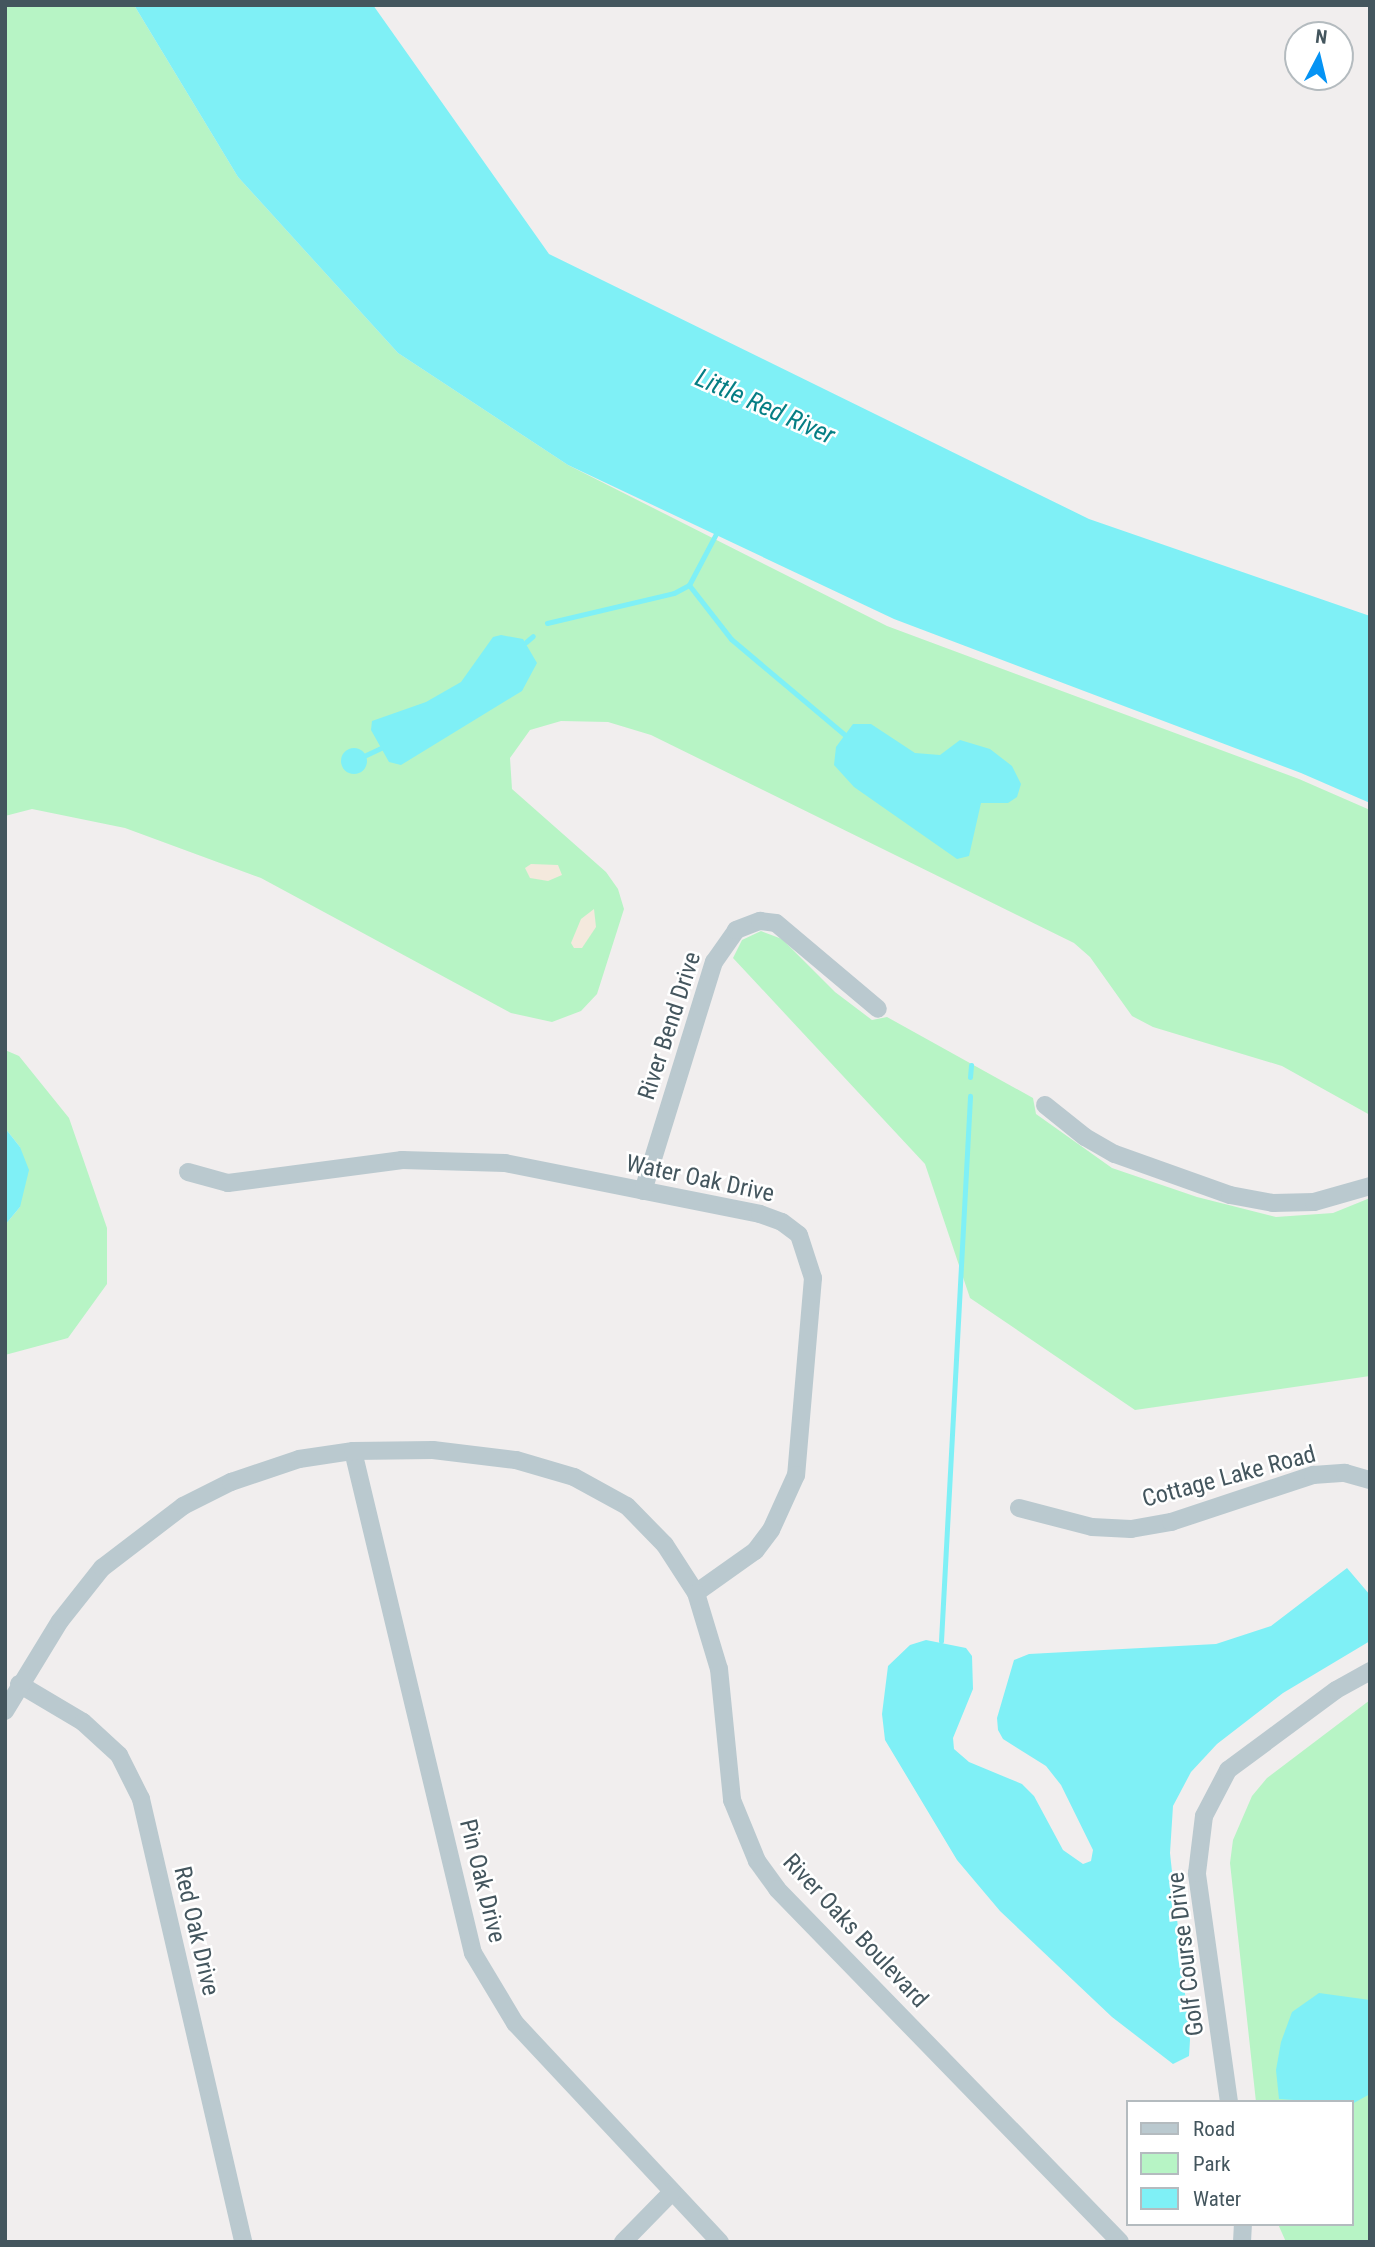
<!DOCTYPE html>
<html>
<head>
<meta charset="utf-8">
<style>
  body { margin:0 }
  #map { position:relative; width:1375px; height:2247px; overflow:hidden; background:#f1eeee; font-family:"Roboto Condensed",sans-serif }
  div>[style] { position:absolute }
  .green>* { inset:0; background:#b7f4c5 }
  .sand>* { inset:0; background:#f4e9dd }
  .water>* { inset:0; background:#7ff0f6 }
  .round { border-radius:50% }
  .stream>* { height:5px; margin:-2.5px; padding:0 2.5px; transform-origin:2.5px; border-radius:2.5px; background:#7ff0f6 }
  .street>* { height:18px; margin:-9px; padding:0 9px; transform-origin:9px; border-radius:9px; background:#bac9cf }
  span { translate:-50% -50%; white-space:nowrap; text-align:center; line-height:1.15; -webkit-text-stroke:5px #fff; paint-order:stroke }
  .street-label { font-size:24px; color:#44565e }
  .water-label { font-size:26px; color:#057e84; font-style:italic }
  .frame { position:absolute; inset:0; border:7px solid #44565e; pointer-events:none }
  .legend { position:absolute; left:1126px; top:2100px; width:228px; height:126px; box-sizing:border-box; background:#fff; border:2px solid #b4bbbf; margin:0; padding:9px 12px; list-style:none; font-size:21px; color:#44565e }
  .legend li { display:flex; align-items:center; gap:14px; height:35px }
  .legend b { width:35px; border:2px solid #b4bbbf }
  .north { position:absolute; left:1284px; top:21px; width:70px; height:70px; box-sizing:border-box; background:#fff; border:2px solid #b4bbbf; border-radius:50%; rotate:7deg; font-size:19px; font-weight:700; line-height:28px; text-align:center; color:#44565e }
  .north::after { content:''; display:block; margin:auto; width:24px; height:32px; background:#0593f4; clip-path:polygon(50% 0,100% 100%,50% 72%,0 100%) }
</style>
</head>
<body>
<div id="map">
  <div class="green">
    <div style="clip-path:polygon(5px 5px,134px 5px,238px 177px,398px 353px,568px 465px,887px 626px,1299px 779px,1370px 810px,1370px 1115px,1282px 1066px,1153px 1027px,1132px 1016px,1090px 957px,1074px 943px,651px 735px,608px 722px,561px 721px,530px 730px,510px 758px,512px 789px,606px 872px,618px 889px,624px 909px,597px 994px,581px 1011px,552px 1022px,511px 1013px,261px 878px,125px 828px,32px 809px,5px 816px)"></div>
    <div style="clip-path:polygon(761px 931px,782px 939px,835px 992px,872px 1020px,887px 1017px,1033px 1098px,1036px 1114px,1112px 1168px,1197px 1197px,1276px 1217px,1333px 1213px,1370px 1198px,1370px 1376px,1135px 1410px,970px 1298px,925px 1164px,733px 958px,742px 940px)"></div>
    <div style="clip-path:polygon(5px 1050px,19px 1056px,69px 1118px,107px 1228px,107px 1284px,68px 1338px,5px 1355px,5px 1225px,20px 1207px,20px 1147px,5px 1128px)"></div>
    <div style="clip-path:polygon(1370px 1700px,1370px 2242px,1286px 2242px,1278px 2224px,1352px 2224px,1352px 2102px,1256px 2102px,1230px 1863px,1233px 1840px,1252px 1796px,1267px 1778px)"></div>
  </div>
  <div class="sand">
    <div style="clip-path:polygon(531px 864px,558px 865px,562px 875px,548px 881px,530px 878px,525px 868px)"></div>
    <div style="clip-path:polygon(594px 909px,596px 927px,582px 948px,574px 948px,571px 943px,581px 919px)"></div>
  </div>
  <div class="water">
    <div style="clip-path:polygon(134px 5px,373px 5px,549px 254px,1089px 519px,1370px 616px,1370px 803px,1301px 773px,894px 619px,568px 465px,398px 353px,238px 177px)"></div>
    <div style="clip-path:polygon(501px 635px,523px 639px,537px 663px,522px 691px,401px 765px,389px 762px,371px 730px,372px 721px,426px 702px,461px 682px,493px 637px)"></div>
    <div style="clip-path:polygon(853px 724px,871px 724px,915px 753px,940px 755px,960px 740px,990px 749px,1012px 766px,1021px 784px,1017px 797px,1008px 803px,981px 803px,969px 856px,957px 859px,854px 787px,834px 765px,836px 747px)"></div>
    <div class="round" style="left:341px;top:748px;width:26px;height:26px"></div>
    <div style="clip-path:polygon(5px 1128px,20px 1147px,29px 1170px,20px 1207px,5px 1225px)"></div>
    <div style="clip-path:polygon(1347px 1568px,1370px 1595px,1370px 1641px,1283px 1693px,1217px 1744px,1191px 1772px,1173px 1806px,1170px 1853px,1190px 2040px,1189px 2056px,1173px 2064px,1112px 2017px,1000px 1911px,957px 1860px,885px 1740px,882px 1714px,888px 1666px,910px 1645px,926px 1640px,966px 1648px,972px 1656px,973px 1689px,953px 1738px,954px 1749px,969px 1762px,1022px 1784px,1034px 1796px,1063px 1850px,1083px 1864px,1091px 1861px,1093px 1850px,1061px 1785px,1046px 1766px,1003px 1739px,998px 1730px,997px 1718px,1014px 1660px,1029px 1654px,1216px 1644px,1271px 1626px)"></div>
    <div style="clip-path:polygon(1319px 1993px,1370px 2000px,1370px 2094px,1352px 2104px,1279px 2099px,1276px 2070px,1281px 2042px,1292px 2012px)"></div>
  </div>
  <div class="stream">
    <div style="left:689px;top:585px;width:68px;rotate:52.1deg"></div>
    <div style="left:731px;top:639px;width:149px;rotate:40.1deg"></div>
    <div style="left:547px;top:623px;width:130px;rotate:-13.3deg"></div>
    <div style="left:674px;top:593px;width:17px;rotate:-28deg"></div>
    <div style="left:689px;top:585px;width:62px;rotate:-62.2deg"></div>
    <div style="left:526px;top:642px;width:9px;rotate:-41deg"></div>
    <div style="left:366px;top:755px;width:17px;rotate:-25deg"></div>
    <div style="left:970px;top:1077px;width:12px;rotate:-85deg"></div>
    <div style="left:941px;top:1641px;width:546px;rotate:-86.95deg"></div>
  </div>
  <div class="street">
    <div style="left:1045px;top:1105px;width:51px;rotate:38.7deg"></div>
    <div style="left:1085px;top:1137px;width:34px;rotate:30deg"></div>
    <div style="left:1115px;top:1154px;width:122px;rotate:19.6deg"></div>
    <div style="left:1230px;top:1195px;width:44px;rotate:10.5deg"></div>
    <div style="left:1273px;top:1203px;width:41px;rotate:-1.4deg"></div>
    <div style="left:1314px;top:1202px;width:58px;rotate:-15.9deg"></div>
    <div style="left:188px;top:1172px;width:41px;rotate:15.4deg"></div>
    <div style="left:228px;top:1183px;width:176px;rotate:-7.5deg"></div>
    <div style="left:402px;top:1160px;width:103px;rotate:1.7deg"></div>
    <div style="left:505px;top:1163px;width:260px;rotate:11.3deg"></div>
    <div style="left:760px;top:1214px;width:23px;rotate:20deg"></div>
    <div style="left:782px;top:1222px;width:21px;rotate:37deg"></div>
    <div style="left:799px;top:1235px;width:45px;rotate:72deg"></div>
    <div style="left:813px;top:1278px;width:198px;rotate:94.9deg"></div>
    <div style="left:796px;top:1475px;width:60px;rotate:114.4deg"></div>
    <div style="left:771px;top:1530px;width:26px;rotate:127deg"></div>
    <div style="left:755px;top:1551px;width:72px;rotate:144.6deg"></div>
    <div style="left:643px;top:1191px;width:240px;rotate:-72.8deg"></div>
    <div style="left:714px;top:962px;width:39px;rotate:-55deg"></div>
    <div style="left:736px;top:930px;width:26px;rotate:-21deg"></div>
    <div style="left:760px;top:921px;width:16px;rotate:7deg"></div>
    <div style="left:776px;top:923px;width:133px;rotate:40.1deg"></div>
    <div style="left:353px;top:1451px;width:516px;rotate:76.56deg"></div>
    <div style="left:473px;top:1953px;width:82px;rotate:59deg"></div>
    <div style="left:515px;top:2023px;width:300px;rotate:46.9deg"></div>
    <div style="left:1019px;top:1508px;width:75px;rotate:14.6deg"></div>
    <div style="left:1092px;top:1527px;width:39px;rotate:3deg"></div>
    <div style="left:1131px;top:1529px;width:41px;rotate:-9.9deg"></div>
    <div style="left:1171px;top:1522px;width:150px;rotate:-18.3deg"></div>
    <div style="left:1313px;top:1475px;width:32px;rotate:-4deg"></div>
    <div style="left:1345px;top:1473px;width:26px;rotate:16deg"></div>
    <div style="left:19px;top:1684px;width:74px;rotate:30.7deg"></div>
    <div style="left:83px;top:1722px;width:49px;rotate:42.5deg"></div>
    <div style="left:119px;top:1755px;width:49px;rotate:63.4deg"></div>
    <div style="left:141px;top:1799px;width:455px;rotate:77deg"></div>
    <div style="left:5px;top:1711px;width:105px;rotate:-58.6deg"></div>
    <div style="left:60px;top:1621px;width:68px;rotate:-51.6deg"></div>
    <div style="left:102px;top:1568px;width:102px;rotate:-37.4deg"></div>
    <div style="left:183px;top:1506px;width:54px;rotate:-26.6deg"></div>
    <div style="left:231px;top:1482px;width:72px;rotate:-18.7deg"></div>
    <div style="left:299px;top:1459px;width:55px;rotate:-8.4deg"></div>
    <div style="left:353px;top:1451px;width:80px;rotate:-0.7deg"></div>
    <div style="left:433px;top:1450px;width:84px;rotate:6.9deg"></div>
    <div style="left:516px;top:1460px;width:60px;rotate:16.3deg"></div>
    <div style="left:574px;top:1477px;width:60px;rotate:28.7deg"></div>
    <div style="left:627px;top:1506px;width:54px;rotate:45.7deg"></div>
    <div style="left:665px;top:1545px;width:57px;rotate:57.1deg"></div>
    <div style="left:696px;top:1593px;width:79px;rotate:73.2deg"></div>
    <div style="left:719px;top:1669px;width:132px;rotate:84.3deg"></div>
    <div style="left:732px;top:1800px;width:66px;rotate:67.7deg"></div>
    <div style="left:757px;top:1861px;width:34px;rotate:54deg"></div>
    <div style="left:777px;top:1889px;width:492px;rotate:45.8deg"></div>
    <div style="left:1229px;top:2102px;width:231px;rotate:-98deg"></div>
    <div style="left:1197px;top:1873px;width:57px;rotate:-83deg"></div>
    <div style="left:1204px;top:1816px;width:52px;rotate:-62.4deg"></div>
    <div style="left:1228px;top:1770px;width:134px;rotate:-36.5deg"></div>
    <div style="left:1336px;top:1690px;width:39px;rotate:-29deg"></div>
    <div style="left:623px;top:2242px;width:70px;rotate:-45.6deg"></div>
    <div style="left:1242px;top:2242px;width:18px;rotate:-87deg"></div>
  </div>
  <div class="street-label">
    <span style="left:670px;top:1026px;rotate:-72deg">River Bend Drive</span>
    <span style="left:700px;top:1179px;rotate:12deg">Water Oak Drive</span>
    <span style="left:1229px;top:1477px;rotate:-15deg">Cottage Lake Road</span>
    <span style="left:482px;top:1881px;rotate:76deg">Pin Oak Drive</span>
    <span style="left:196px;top:1931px;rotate:77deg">Red Oak Drive</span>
    <span style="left:855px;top:1931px;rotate:47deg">River Oaks Boulevard</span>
    <span style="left:1186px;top:1954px;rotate:-97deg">Golf Course Drive</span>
  </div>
  <div class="water-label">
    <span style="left:765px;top:407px;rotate:24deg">Little Red River</span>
  </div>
  <div class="frame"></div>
  <ul class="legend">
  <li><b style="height:9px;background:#bac9cf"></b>Road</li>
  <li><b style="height:19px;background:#b7f4c5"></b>Park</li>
  <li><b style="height:19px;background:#7ff0f6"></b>Water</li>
  </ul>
  <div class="north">N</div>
</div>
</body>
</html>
